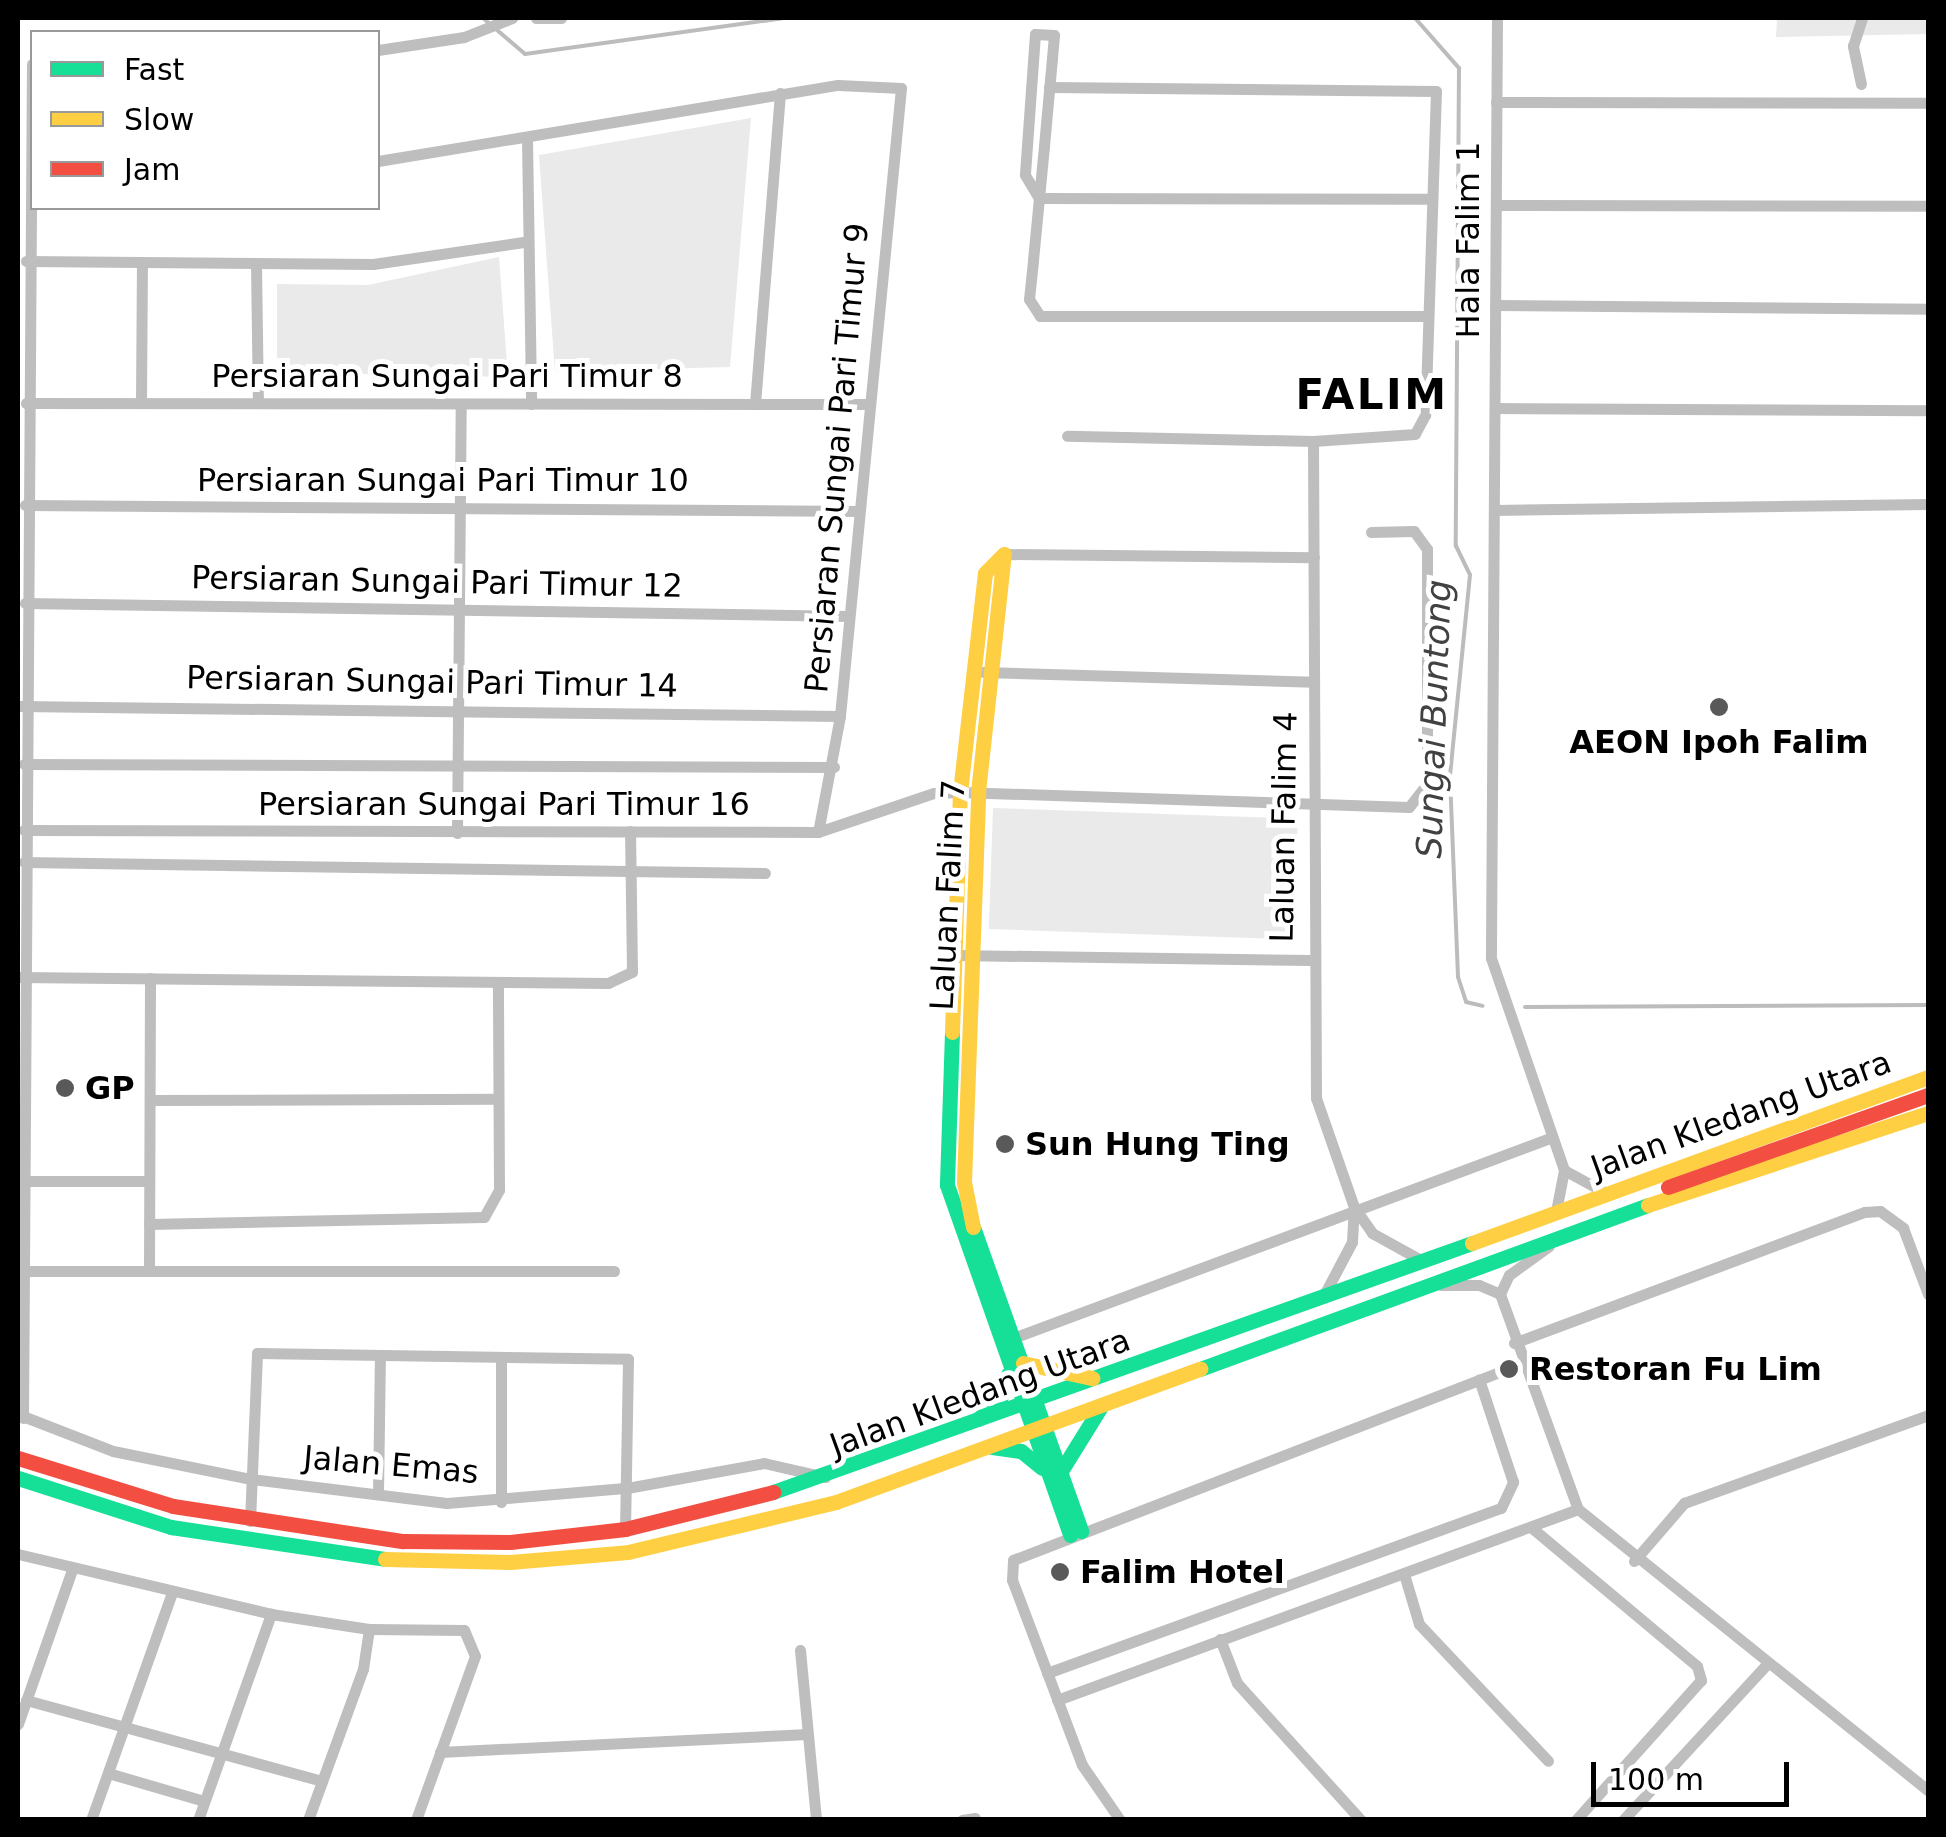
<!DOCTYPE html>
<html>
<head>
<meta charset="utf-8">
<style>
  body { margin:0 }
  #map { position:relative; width:1946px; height:1837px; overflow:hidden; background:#fff; font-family:"DejaVu Sans",sans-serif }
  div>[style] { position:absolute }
  .green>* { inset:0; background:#eaeaea; transform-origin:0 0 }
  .stream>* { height:4px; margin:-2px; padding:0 2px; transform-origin:2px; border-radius:2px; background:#bcbcbc }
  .street>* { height:11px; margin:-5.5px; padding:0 5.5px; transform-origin:5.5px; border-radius:5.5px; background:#bebebe }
  .fast>* { height:15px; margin:-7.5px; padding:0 7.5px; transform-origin:7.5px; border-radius:7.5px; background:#16e098 }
  .slow>* { height:15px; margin:-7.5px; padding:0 7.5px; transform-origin:7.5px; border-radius:7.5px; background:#ffcf43 }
  .jam>* { height:15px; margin:-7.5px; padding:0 7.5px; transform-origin:7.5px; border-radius:7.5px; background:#f24e42 }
  .dots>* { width:28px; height:28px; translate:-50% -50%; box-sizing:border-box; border:5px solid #fff; border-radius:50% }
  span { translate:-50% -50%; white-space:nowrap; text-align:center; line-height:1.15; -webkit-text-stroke:10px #fff; paint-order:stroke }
  .street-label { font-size:32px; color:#000 }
  .poi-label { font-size:32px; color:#000; font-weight:700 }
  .left { translate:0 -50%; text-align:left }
  .water-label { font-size:35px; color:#414141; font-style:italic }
  .district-label { font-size:42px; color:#000; font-weight:700; letter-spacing:2.5px }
  .frame { position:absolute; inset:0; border:20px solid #000; pointer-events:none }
  .legend { position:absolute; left:30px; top:30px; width:350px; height:180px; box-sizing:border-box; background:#fff; border:2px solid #999; margin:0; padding:12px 18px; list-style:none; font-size:30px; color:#000 }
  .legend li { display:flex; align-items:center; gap:20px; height:50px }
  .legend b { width:50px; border:2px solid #999 }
  .scale { position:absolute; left:1591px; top:1762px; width:198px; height:45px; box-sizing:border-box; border:5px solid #000; border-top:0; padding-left:12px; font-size:30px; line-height:35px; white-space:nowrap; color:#000; -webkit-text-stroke:8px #fff; paint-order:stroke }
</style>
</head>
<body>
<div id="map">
  <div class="green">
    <div style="clip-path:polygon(1777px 18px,1928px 18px,1928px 34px,1776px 37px)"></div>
    <div style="clip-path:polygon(751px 118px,730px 367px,555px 372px,539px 155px)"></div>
    <div style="clip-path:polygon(499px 257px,508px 377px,277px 372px,277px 284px,368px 285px)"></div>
    <div style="left:993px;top:808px;width:305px;height:121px;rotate:2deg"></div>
  </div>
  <div class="stream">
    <div style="left:483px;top:18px;width:55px;rotate:40.6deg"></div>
    <div style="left:525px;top:54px;width:260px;rotate:-7.9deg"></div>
    <div style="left:1415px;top:18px;width:67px;rotate:48.7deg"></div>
    <div style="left:1459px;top:68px;width:478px;rotate:90.4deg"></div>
    <div style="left:1456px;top:546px;width:32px;rotate:64deg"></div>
    <div style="left:1470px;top:575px;width:203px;rotate:95.7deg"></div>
    <div style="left:1450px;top:777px;width:200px;rotate:87.7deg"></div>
    <div style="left:1458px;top:977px;width:26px;rotate:72deg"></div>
    <div style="left:1466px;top:1002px;width:17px;rotate:13deg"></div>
    <div style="left:1525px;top:1007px;width:403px;rotate:-0.3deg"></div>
  </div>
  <div class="street">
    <div style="left:536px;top:18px;width:25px"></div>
    <div style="left:1497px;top:18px;width:940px;rotate:90.37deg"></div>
    <div style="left:1491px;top:958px;width:224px;rotate:71deg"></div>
    <div style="left:1564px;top:1170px;width:42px;rotate:101deg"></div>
    <div style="left:378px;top:50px;width:87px;rotate:-8.6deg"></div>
    <div style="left:464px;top:37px;width:52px;rotate:-21.6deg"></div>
    <div style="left:1861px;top:84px;width:39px;rotate:-102deg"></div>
    <div style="left:1853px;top:46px;width:29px;rotate:-72deg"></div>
    <div style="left:1049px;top:87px;width:387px;rotate:0.6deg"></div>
    <div style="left:1436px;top:91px;width:324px;rotate:91.9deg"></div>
    <div style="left:1425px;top:415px;width:21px;rotate:118deg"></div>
    <div style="left:1415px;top:434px;width:102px;rotate:176.1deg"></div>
    <div style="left:1313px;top:441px;width:246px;rotate:-178.8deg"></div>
    <div style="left:1496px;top:102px;width:432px;rotate:0.1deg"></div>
    <div style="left:527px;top:139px;width:265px;rotate:89.1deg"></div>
    <div style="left:378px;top:161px;width:466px;rotate:-9.4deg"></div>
    <div style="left:838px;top:85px;width:63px;rotate:2.7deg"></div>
    <div style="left:901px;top:88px;width:631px;rotate:95.55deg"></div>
    <div style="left:840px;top:716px;width:118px;rotate:100.7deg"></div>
    <div style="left:1496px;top:205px;width:432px;rotate:0.1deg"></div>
    <div style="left:26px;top:261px;width:347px;rotate:0.5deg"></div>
    <div style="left:373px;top:264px;width:152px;rotate:-8.3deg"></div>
    <div style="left:256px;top:264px;width:139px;rotate:89.2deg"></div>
    <div style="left:1495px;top:305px;width:433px;rotate:0.5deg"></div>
    <div style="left:1427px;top:316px;width:387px;rotate:180deg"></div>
    <div style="left:1040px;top:316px;width:20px;rotate:-123deg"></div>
    <div style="left:1029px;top:299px;width:39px;rotate:-84deg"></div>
    <div style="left:1033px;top:260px;width:62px;rotate:-84.5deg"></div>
    <div style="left:1039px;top:198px;width:52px;rotate:-84.5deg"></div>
    <div style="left:1044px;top:146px;width:88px;rotate:-84.8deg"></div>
    <div style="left:1052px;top:58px;width:23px;rotate:-85deg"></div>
    <div style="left:1054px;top:35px;width:19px;rotate:-177deg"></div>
    <div style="left:1035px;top:34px;width:141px;rotate:94.1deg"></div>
    <div style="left:1025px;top:175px;width:27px;rotate:59deg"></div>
    <div style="left:1039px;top:198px;width:390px;rotate:0.1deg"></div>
    <div style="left:141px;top:402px;width:138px;rotate:-89.6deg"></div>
    <div style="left:26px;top:403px;width:843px;rotate:0.07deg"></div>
    <div style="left:755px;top:404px;width:312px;rotate:-85.4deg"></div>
    <div style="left:1495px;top:408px;width:433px;rotate:0.3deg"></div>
    <div style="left:1313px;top:441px;width:657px;rotate:89.74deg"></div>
    <div style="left:1316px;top:1098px;width:115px;rotate:70.8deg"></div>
    <div style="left:1354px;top:1207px;width:32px;rotate:55deg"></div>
    <div style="left:1372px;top:1233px;width:56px;rotate:28.9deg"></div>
    <div style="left:25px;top:505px;width:834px;rotate:0.41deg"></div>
    <div style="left:1494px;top:510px;width:434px;rotate:-0.8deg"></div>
    <div style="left:1004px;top:554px;width:310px;rotate:0.6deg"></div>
    <div style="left:25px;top:603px;width:824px;rotate:0.9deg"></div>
    <div style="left:983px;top:672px;width:330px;rotate:1.7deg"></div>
    <div style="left:19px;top:706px;width:821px;rotate:0.7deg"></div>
    <div style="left:24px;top:764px;width:810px;rotate:0.21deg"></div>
    <div style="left:24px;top:830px;width:794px;rotate:0.14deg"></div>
    <div style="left:818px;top:832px;width:122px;rotate:-18.6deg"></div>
    <div style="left:934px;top:793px;width:26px;rotate:-2deg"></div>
    <div style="left:960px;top:792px;width:449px;rotate:1.9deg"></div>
    <div style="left:1409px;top:807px;width:29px;rotate:-52deg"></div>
    <div style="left:1427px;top:784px;width:235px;rotate:-90deg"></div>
    <div style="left:1427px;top:549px;width:22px;rotate:-126deg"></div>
    <div style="left:1414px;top:531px;width:43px;rotate:178.7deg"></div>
    <div style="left:457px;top:833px;width:429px;rotate:-89.5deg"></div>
    <div style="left:24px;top:862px;width:741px;rotate:0.85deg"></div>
    <div style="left:953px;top:955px;width:357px;rotate:0.8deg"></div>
    <div style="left:18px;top:977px;width:590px;rotate:0.58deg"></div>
    <div style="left:608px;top:983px;width:26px;rotate:-25deg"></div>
    <div style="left:632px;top:972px;width:141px;rotate:-90.8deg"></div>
    <div style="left:150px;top:1100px;width:348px;rotate:-0.2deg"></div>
    <div style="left:1564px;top:1170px;width:48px;rotate:28.7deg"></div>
    <div style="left:23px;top:1181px;width:126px"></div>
    <div style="left:149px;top:1224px;width:335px;rotate:-1.2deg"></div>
    <div style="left:484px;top:1217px;width:31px;rotate:-61deg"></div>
    <div style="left:499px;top:1190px;width:208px;rotate:-90.3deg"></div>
    <div style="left:149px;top:1269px;width:291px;rotate:-89.8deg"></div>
    <div style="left:23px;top:1271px;width:591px"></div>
    <div style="left:1441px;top:1285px;width:38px"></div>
    <div style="left:1479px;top:1285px;width:23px;rotate:23deg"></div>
    <div style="left:1500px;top:1294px;width:229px;rotate:70.1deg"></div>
    <div style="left:1578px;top:1509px;width:449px;rotate:38.8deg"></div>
    <div style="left:1500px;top:1294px;width:21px;rotate:-65deg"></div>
    <div style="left:1509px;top:1275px;width:49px;rotate:-35.9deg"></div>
    <div style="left:1324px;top:1295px;width:60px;rotate:-62.2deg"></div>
    <div style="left:1352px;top:1242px;width:35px;rotate:-87deg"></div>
    <div style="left:1008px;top:1340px;width:578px;rotate:-20.44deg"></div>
    <div style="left:1514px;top:1343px;width:375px;rotate:-20.5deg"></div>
    <div style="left:1865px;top:1212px;width:15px;rotate:-4deg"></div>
    <div style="left:1880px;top:1211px;width:29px;rotate:36deg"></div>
    <div style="left:1903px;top:1228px;width:71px;rotate:69.3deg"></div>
    <div style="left:20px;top:1415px;width:100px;rotate:21.2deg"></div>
    <div style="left:113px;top:1451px;width:141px;rotate:11.5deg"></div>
    <div style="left:251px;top:1479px;width:197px;rotate:7deg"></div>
    <div style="left:447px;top:1503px;width:181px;rotate:-4.8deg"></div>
    <div style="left:627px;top:1488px;width:139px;rotate:-10.3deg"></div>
    <div style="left:764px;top:1463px;width:63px;rotate:12.9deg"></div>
    <div style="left:23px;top:1418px;width:1354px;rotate:-89.62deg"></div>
    <div style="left:378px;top:1494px;width:139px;rotate:-89.2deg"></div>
    <div style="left:501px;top:1502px;width:144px;rotate:-90deg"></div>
    <div style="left:250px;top:1521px;width:168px;rotate:-87.6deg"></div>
    <div style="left:257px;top:1353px;width:371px;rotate:0.9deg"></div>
    <div style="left:628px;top:1359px;width:170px;rotate:91deg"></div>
    <div style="left:1532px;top:1528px;width:215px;rotate:39.9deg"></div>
    <div style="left:1697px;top:1666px;width:15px;rotate:74deg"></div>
    <div style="left:1701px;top:1680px;width:188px;rotate:131.8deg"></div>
    <div style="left:18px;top:1554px;width:260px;rotate:13.3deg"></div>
    <div style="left:271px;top:1614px;width:99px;rotate:8.7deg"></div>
    <div style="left:369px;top:1629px;width:95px;rotate:0.6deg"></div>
    <div style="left:464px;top:1630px;width:28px;rotate:67deg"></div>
    <div style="left:475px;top:1656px;width:174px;rotate:109.8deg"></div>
    <div style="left:1634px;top:1561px;width:77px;rotate:-49.2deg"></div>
    <div style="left:1684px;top:1503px;width:259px;rotate:-19.8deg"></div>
    <div style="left:1404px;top:1574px;width:52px;rotate:73.3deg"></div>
    <div style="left:1419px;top:1624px;width:188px;rotate:46.7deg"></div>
    <div style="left:1220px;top:1639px;width:47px;rotate:68.9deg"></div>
    <div style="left:1237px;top:1683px;width:185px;rotate:47.9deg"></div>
    <div style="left:800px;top:1650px;width:171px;rotate:84.6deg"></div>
    <div style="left:1047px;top:1673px;width:483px;rotate:-20deg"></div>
    <div style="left:1501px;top:1508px;width:29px;rotate:-65deg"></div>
    <div style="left:1513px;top:1482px;width:108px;rotate:-108.3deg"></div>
    <div style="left:26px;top:1700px;width:307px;rotate:15.3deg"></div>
    <div style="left:1057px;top:1700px;width:555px;rotate:-20.13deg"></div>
    <div style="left:18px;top:1724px;width:163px;rotate:-70.7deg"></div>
    <div style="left:440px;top:1752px;width:368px;rotate:-2.8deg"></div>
    <div style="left:108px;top:1773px;width:100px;rotate:16.3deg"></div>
    <div style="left:91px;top:1820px;width:241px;rotate:-70.4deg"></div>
    <div style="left:198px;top:1820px;width:219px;rotate:-70.5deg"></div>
    <div style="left:308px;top:1820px;width:161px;rotate:-70deg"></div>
    <div style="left:363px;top:1669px;width:40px;rotate:-81.5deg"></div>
    <div style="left:962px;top:1820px;width:13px;rotate:-9deg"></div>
    <div style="left:1120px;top:1820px;width:67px;rotate:-124.6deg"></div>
    <div style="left:1082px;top:1765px;width:198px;rotate:-110.7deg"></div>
    <div style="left:1012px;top:1580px;width:20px;rotate:-87deg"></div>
    <div style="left:1013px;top:1560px;width:544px;rotate:-21.14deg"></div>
    <div style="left:1623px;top:1820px;width:212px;rotate:-47.3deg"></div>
  </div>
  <div class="fast">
    <div style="left:952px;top:1032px;width:153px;rotate:91.9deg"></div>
    <div style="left:947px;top:1185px;width:371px;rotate:70.6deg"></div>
    <div style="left:973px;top:1227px;width:323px;rotate:70.4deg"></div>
    <div style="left:1200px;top:1369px;width:477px;rotate:-20.1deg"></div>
    <div style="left:978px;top:1419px;width:30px;rotate:-42deg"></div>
    <div style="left:1000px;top:1399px;width:26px;rotate:-72deg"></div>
    <div style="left:992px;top:1447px;width:29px;rotate:8deg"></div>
    <div style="left:1021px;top:1451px;width:27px;rotate:39deg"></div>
    <div style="left:1061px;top:1471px;width:74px;rotate:-58.2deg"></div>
    <div style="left:18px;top:1478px;width:161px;rotate:17.8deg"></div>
    <div style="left:171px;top:1527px;width:216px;rotate:8.5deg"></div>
    <div style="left:773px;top:1492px;width:742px;rotate:-19.61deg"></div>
  </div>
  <div class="slow">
    <div style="left:952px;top:1032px;width:240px;rotate:-88.1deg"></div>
    <div style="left:960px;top:792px;width:220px;rotate:-83.5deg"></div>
    <div style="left:985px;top:573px;width:27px;rotate:-45deg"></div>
    <div style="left:1648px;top:1205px;width:295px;rotate:-18.2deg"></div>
    <div style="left:973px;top:1227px;width:46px;rotate:-101.3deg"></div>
    <div style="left:964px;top:1182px;width:390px;rotate:-87.9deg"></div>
    <div style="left:978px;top:792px;width:239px;rotate:-83.8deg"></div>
    <div style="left:1472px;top:1243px;width:485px;rotate:-20deg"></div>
    <div style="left:1023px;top:1363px;width:71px;rotate:12.3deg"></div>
    <div style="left:385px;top:1559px;width:125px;rotate:1.4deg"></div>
    <div style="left:510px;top:1562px;width:118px;rotate:-4.8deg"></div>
    <div style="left:628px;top:1552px;width:214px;rotate:-13.5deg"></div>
    <div style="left:836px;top:1502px;width:388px;rotate:-20.1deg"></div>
  </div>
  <div class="jam">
    <div style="left:1668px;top:1187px;width:276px;rotate:-19.5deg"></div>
    <div style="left:18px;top:1458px;width:162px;rotate:17.2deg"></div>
    <div style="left:173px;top:1506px;width:233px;rotate:8.7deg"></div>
    <div style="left:403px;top:1541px;width:107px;rotate:0.5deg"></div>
    <div style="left:510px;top:1542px;width:116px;rotate:-6.4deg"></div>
    <div style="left:625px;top:1529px;width:153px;rotate:-14deg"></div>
  </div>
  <div class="dots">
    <div style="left:1719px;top:707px;background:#595959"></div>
    <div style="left:65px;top:1088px;background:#595959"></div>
    <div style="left:1005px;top:1144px;background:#595959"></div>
    <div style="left:1509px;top:1369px;background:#595959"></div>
    <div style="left:1060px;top:1572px;background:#595959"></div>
  </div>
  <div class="street-label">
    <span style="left:1468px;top:240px;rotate:-90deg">Hala Falim 1</span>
    <span style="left:447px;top:376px">Persiaran Sungai Pari Timur 8</span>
    <span style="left:837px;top:458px;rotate:-85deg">Persiaran Sungai Pari Timur 9</span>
    <span style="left:443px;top:480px">Persiaran Sungai Pari Timur 10</span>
    <span style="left:437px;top:582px;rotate:1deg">Persiaran Sungai Pari Timur 12</span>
    <span style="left:432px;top:682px;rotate:1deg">Persiaran Sungai Pari Timur 14</span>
    <span style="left:504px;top:804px">Persiaran Sungai Pari Timur 16</span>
    <span style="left:1284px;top:827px;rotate:-89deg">Laluan Falim 4</span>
    <span style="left:948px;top:895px;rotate:-87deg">Laluan Falim 7</span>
    <span style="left:1741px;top:1115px;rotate:-20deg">Jalan Kledang Utara</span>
    <span style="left:980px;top:1393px;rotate:-20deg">Jalan Kledang Utara</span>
    <span style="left:391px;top:1465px;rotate:5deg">Jalan Emas</span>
  </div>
  <div class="poi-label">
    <span style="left:1719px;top:742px">AEON Ipoh Falim</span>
    <span class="left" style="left:85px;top:1088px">GP</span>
    <span class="left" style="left:1025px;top:1144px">Sun Hung Ting</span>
    <span class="left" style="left:1529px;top:1369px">Restoran Fu Lim</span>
    <span class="left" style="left:1080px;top:1572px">Falim Hotel</span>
  </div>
  <div class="water-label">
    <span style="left:1434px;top:719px;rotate:-88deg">Sungai Buntong</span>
  </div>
  <div class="district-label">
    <span style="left:1372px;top:395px">FALIM</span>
  </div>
  <div class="frame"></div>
  <ul class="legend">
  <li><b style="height:12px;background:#16e098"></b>Fast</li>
  <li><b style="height:12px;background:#ffcf43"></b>Slow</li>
  <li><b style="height:12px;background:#f24e42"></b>Jam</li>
  </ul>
  <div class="scale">100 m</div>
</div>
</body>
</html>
